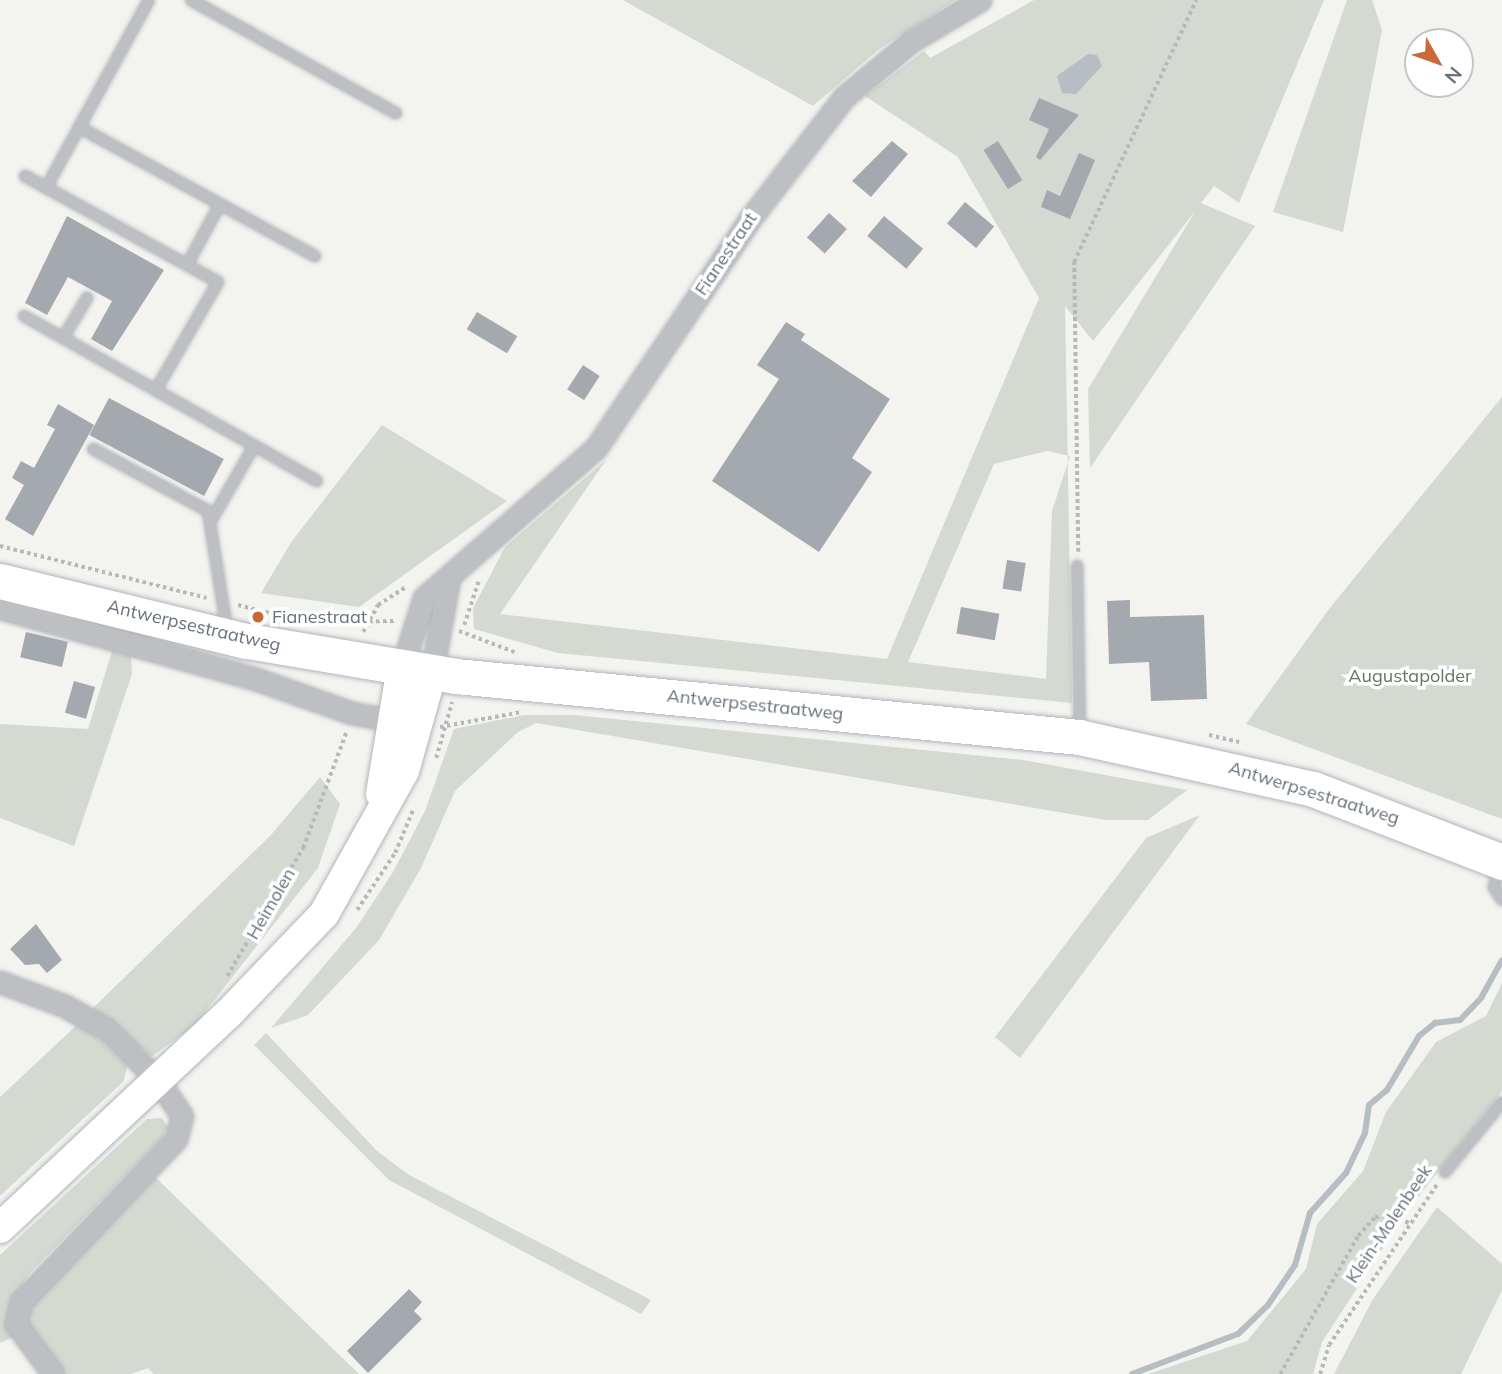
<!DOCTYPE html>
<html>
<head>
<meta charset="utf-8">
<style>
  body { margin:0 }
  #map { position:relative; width:1502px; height:1374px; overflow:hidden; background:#f3f3f0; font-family:Mulish,sans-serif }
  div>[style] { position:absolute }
  .green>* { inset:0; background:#d4d9d1 }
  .water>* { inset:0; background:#b6bec3 }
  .stream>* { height:6px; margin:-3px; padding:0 3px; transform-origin:3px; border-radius:3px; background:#b6bec3 }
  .building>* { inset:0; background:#a4a9af; transform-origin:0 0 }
  .path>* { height:3.5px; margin-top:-1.75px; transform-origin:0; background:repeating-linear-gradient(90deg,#b6b8ba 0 3.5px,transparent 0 7px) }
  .roads { filter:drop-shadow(0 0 2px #b1b5b9) drop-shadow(0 0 2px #b1b5b9) }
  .lane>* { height:10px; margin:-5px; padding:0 5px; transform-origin:5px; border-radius:5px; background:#bdbfc3 }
  .street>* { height:21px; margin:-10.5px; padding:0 10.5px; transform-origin:10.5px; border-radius:10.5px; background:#bdbfc3 }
  .secondary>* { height:30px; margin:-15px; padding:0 15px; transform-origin:15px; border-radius:15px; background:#fff }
  .primary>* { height:35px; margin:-17.5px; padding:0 17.5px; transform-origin:17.5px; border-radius:17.5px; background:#fff }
  .dots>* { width:19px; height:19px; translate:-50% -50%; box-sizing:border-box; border:4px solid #fff; border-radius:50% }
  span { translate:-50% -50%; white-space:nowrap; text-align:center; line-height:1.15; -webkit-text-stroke:7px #fff; paint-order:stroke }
  .street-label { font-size:18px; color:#66717d }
  .poi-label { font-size:18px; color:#66717d }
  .left { translate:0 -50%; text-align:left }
  .park-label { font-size:18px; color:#667564 }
  .north { position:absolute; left:1404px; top:28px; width:70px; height:70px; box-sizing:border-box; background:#fff; border:2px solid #c2c6cb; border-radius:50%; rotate:130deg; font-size:19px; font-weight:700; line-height:28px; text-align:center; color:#66717d }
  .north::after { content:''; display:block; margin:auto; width:24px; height:32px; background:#cb6838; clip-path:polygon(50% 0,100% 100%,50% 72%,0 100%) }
</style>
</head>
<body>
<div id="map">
  <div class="green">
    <div style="clip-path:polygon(623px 0,955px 0,878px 50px,813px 106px)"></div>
    <div style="clip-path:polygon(evenodd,1034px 0,1324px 0,1239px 203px,1214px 186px,1201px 203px,1255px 226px,1090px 468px,1088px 389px,1196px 210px,1093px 341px,1065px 306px,1072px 703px,558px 653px,474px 629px,473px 608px,505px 547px,606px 460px,500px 614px,887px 659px,1039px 298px,958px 157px,865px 96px,924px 51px,930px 58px,1034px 0,1047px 451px,1070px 456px,1052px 511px,1046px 679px,908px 662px,994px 464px,1047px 451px)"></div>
    <div style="clip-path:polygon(1347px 0,1372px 0,1382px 30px,1343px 232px,1273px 212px)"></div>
    <div style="clip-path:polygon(1502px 397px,1502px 819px,1246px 724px,1329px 609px)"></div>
    <div style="clip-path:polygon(382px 425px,507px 501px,359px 607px,261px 593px,292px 541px)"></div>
    <div style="clip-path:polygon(113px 648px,131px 654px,132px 674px,74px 846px,0 818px,0 724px,88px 729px)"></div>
    <div style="clip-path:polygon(524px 715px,574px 715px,1023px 760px,1187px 790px,1148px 820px,1106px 820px,536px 723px,518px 732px,455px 791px,421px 868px,379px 940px,308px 1015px,271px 1028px,356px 928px,393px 872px,425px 811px,454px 729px)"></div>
    <div style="clip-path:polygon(320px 777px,340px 804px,318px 868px,194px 1026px,152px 1056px,92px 1009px,270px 836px)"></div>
    <div style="clip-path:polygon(1200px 815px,1020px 1058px,995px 1037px,1146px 838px)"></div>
    <div style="clip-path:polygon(1502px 983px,1502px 1091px,1410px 1207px,1322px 1342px,1313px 1374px,1148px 1374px,1247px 1341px,1306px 1269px,1317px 1224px,1363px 1171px,1386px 1112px,1436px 1042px,1486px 1016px)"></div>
    <div style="clip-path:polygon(80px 1022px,127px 1066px,124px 1081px,0 1196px,0 1097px)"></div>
    <div style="clip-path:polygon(266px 1033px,377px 1151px,409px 1175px,651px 1300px,641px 1314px,389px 1180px,254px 1045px)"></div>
    <div style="clip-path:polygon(162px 1118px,168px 1127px,162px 1138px,30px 1273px,16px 1294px,14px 1337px,0 1343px,0 1255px,147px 1119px)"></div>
    <div style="clip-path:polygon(154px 1176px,359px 1374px,154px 1374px,148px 1368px,131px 1374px,63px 1374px,30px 1335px,24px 1310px)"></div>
    <div style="clip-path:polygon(1437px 1207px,1502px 1264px,1502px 1290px,1461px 1374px,1334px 1374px,1373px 1299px)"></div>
  </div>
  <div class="water">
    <div style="clip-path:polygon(1088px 54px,1097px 55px,1102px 66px,1076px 94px,1062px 93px,1057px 76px)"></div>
  </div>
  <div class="stream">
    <div style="left:1132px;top:1374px;width:113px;rotate:-20.7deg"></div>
    <div style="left:1238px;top:1334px;width:42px;rotate:-44deg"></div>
    <div style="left:1268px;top:1305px;width:48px;rotate:-56deg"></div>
    <div style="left:1295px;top:1265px;width:54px;rotate:-73.9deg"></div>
    <div style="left:1310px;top:1213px;width:54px;rotate:-48deg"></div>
    <div style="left:1346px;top:1173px;width:44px;rotate:-64.6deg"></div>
    <div style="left:1365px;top:1133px;width:28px;rotate:-82deg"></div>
    <div style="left:1369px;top:1105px;width:23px;rotate:-40deg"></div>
    <div style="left:1387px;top:1090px;width:63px;rotate:-59.3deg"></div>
    <div style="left:1419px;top:1036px;width:21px;rotate:-39deg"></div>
    <div style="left:1435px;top:1023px;width:25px;rotate:-7deg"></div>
    <div style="left:1460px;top:1020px;width:30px;rotate:-46deg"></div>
    <div style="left:1481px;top:998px;width:43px;rotate:-61.1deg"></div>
  </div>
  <div class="building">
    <div style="clip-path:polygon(1039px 98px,1079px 115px,1040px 160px,1036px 157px,1049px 129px,1029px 120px)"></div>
    <div style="clip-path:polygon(892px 141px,908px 154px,871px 197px,852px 181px)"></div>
    <div style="left:998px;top:141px;width:46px;height:17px;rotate:58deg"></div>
    <div style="clip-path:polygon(1079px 153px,1095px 160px,1070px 219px,1041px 207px,1047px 190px,1060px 196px)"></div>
    <div style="left:965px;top:202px;width:38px;height:28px;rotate:40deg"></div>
    <div style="left:829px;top:213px;width:24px;height:33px;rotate:42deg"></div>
    <div style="clip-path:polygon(67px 216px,164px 270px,112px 351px,91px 339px,112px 301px,68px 277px,47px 315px,25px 303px)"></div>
    <div style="left:884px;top:216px;width:51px;height:26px;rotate:40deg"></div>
    <div style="left:477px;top:312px;width:47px;height:20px;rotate:31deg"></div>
    <div style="clip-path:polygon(786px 322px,805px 334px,801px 340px,890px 399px,852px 458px,872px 472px,819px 552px,712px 481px,779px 379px,757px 365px)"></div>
    <div style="left:583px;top:365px;width:20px;height:29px;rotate:33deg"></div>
    <div style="left:109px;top:398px;width:130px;height:42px;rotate:28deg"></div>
    <div style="clip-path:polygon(58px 404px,94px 425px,33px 536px,5px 519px,24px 485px,12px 478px,21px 461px,34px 468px,55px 429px,47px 425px)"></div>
    <div style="left:1007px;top:560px;width:19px;height:29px;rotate:9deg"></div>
    <div style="clip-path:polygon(1130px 600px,1130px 617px,1204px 615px,1207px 699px,1151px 701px,1149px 662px,1109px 664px,1107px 601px)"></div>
    <div style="left:961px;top:607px;width:39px;height:27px;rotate:10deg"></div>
    <div style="left:26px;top:632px;width:43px;height:26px;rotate:13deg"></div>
    <div style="left:74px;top:681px;width:22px;height:33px;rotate:16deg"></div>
    <div style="clip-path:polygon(36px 924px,62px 960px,47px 973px,39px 964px,25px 965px,10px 949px)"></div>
    <div style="clip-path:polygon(409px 1289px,422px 1302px,414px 1311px,422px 1319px,368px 1373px,347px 1351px)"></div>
  </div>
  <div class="path">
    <div style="left:0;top:546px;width:213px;rotate:14.1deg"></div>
    <div style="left:1078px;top:552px;width:290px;rotate:-90.8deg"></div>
    <div style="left:1074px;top:262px;width:289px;rotate:-65deg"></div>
    <div style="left:238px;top:605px;width:49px;rotate:14.3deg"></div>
    <div style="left:313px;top:622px;width:83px;rotate:-0.7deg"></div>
    <div style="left:464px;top:625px;width:47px;rotate:-71.6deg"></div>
    <div style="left:459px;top:631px;width:62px;rotate:20.8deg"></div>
    <div style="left:363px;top:632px;width:31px;rotate:-61deg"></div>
    <div style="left:378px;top:605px;width:33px;rotate:-33deg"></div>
    <div style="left:440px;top:727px;width:83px;rotate:-10.4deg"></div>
    <div style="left:1209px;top:735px;width:31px;rotate:13deg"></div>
    <div style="left:436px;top:758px;width:58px;rotate:-74.1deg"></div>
    <div style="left:357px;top:910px;width:69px;rotate:-56.3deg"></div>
    <div style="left:395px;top:853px;width:47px;rotate:-67.3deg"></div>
    <div style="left:227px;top:976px;width:149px;rotate:-59.3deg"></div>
    <div style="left:303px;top:848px;width:123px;rotate:-69.5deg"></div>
    <div style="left:1280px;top:1374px;width:159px;rotate:-60.5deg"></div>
    <div style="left:1358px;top:1236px;width:25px;rotate:-48deg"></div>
    <div style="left:1375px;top:1217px;width:18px;rotate:-6deg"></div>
    <div style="left:1393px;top:1215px;width:18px;rotate:27deg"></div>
    <div style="left:1320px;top:1374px;width:30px;rotate:-73deg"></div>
    <div style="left:1329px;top:1345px;width:195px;rotate:-56.1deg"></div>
  </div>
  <div class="roads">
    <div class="lane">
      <div style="left:191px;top:0;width:234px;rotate:28.9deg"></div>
      <div style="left:79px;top:127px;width:269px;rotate:28.7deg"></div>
      <div style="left:25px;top:176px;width:220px;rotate:28.8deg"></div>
      <div style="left:218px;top:282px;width:125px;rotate:119.9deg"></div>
      <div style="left:46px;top:188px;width:214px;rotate:-61.3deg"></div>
      <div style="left:187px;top:265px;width:69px;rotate:-61.6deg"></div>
      <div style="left:24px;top:316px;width:336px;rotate:29.4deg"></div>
      <div style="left:63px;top:338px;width:47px;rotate:-59deg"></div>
      <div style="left:93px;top:449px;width:131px;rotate:28.3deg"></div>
      <div style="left:208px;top:511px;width:120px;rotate:80.9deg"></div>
      <div style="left:212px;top:519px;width:84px;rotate:-60.1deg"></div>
      <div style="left:1077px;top:566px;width:165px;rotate:89deg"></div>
      <div style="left:1499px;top:865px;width:23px;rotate:103deg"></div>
      <div style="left:1494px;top:887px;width:15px;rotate:58deg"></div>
      <div style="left:1445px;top:1172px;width:90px;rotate:-50.8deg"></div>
    </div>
    <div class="street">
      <div style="left:0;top:608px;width:263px;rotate:15.5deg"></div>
      <div style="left:253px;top:678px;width:105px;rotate:19.5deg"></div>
      <div style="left:352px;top:713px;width:54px;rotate:10.7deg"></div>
      <div style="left:402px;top:667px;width:72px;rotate:-72.3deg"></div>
      <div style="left:424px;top:598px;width:228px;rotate:-41.1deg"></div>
      <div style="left:596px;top:448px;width:275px;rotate:-56.1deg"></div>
      <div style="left:749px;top:220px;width:155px;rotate:-52.3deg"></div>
      <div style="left:844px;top:97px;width:89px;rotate:-39.6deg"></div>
      <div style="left:913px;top:40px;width:78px;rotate:-30.8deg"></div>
      <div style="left:432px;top:672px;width:96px;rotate:-79.7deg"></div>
      <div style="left:0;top:982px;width:69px;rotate:20.3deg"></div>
      <div style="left:65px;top:1006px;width:47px;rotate:29.3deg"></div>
      <div style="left:106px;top:1029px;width:73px;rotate:44.4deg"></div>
      <div style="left:158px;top:1080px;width:43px;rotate:56.3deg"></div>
      <div style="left:182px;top:1116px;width:24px;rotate:105deg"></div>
      <div style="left:176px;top:1139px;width:225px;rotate:133.6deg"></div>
      <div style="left:21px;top:1302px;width:23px;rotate:103deg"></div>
      <div style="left:16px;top:1324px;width:62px;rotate:53.5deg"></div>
    </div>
    <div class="secondary">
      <div style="left:381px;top:794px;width:129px;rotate:-80.6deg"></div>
      <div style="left:0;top:1228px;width:314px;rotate:-43.2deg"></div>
      <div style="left:229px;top:1013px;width:137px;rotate:-46.2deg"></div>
      <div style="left:324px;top:914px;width:164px;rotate:-60.8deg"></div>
      <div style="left:404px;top:771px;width:103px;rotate:-74.2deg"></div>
    </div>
    <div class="primary">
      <div style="left:0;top:581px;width:254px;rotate:13.7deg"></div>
      <div style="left:247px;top:641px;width:212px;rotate:9.5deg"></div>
      <div style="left:456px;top:676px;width:626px;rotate:5.59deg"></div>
      <div style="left:1079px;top:737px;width:240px;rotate:12.5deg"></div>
      <div style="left:1313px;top:789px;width:203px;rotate:21.1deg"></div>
    </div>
  </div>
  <div class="dots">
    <div style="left:258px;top:617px;background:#cb6838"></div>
  </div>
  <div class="street-label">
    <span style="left:726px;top:254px;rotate:-56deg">Fianestraat</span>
    <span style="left:194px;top:626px;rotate:13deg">Antwerpsestraatweg</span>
    <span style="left:755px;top:705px;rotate:6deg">Antwerpsestraatweg</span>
    <span style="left:1314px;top:793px;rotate:17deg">Antwerpsestraatweg</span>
    <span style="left:271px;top:904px;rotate:-60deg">Heimolen</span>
    <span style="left:1389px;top:1224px;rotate:-56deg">Klein-Molenbeek</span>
  </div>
  <div class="poi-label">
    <span class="left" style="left:272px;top:617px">Fianestraat</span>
  </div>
  <div class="park-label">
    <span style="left:1410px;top:676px">Augustapolder</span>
  </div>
  <div class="north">N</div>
</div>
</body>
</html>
